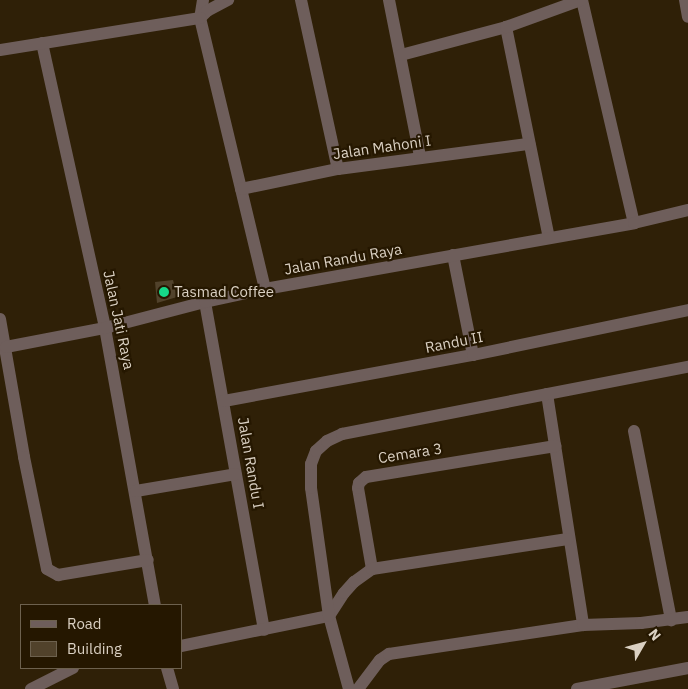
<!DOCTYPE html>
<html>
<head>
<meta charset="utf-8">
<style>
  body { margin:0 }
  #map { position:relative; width:688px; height:689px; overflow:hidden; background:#2f2007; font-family:"IBM Plex Sans",sans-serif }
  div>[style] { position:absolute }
  .building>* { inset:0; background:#51422b }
  .minor>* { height:12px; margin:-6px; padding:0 6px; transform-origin:6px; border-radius:6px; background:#6e5e5b }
  .dots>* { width:14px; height:14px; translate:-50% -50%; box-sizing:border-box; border:2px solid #251700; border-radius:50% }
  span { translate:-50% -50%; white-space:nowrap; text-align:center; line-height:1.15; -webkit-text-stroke:4.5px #251700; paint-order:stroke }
  .street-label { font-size:15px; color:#dad0c2 }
  .poi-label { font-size:15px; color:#dad0c2 }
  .left { translate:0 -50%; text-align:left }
  .legend { position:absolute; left:20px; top:604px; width:162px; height:65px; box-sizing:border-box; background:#251700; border:1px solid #6d614e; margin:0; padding:6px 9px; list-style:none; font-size:15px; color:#dad0c2 }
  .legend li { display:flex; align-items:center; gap:10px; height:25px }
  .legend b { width:25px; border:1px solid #6d614e }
  .north { position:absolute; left:618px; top:619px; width:50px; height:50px; -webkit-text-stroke:4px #251700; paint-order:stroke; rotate:52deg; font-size:14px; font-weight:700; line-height:20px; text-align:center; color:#dad0c2 }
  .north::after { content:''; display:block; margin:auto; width:18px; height:22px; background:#dad0c2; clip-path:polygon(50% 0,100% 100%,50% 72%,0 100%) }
</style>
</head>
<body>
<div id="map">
  <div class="building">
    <div style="clip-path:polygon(173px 280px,177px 297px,157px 303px,155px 282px)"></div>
  </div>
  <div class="minor">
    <div style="left:203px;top:0;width:18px;rotate:99deg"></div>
    <div style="left:200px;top:18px;width:279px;rotate:76.5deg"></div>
    <div style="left:301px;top:0;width:173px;rotate:77.7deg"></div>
    <div style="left:389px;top:0;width:160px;rotate:78.8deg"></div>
    <div style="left:582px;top:0;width:229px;rotate:76.9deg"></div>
    <div style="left:685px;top:0;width:17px;rotate:80deg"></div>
    <div style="left:200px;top:18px;width:10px;rotate:-45deg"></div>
    <div style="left:207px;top:11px;width:24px;rotate:-28deg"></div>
    <div style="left:506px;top:27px;width:215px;rotate:78.5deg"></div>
    <div style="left:42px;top:43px;width:292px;rotate:77.5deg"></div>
    <div style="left:105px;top:328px;width:281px;rotate:79.8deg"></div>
    <div style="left:0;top:50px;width:203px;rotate:-9.1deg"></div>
    <div style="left:401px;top:55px;width:109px;rotate:-14.9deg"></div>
    <div style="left:506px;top:27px;width:80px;rotate:-19.8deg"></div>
    <div style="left:241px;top:189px;width:99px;rotate:-11.7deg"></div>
    <div style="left:338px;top:169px;width:193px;rotate:-7.5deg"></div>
    <div style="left:453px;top:255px;width:102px;rotate:78.7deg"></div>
    <div style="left:205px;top:302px;width:333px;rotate:79.8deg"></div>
    <div style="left:0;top:319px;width:140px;rotate:80.1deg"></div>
    <div style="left:24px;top:457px;width:114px;rotate:78.4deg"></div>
    <div style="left:47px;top:569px;width:13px;rotate:29deg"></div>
    <div style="left:58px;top:575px;width:91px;rotate:-9.5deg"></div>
    <div style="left:6px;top:347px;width:101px;rotate:-10.9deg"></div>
    <div style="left:105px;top:328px;width:103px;rotate:-14.6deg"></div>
    <div style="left:205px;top:302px;width:61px;rotate:-12.2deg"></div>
    <div style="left:265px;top:289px;width:375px;rotate:-10.1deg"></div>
    <div style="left:634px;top:223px;width:56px;rotate:-13.5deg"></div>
    <div style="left:547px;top:394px;width:234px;rotate:81.1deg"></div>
    <div style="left:224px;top:401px;width:253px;rotate:-10.5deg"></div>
    <div style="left:473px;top:355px;width:220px;rotate:-11.8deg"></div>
    <div style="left:634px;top:431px;width:193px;rotate:78.9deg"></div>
    <div style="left:136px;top:491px;width:101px;rotate:-9.6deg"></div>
    <div style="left:372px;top:569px;width:82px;rotate:-99.8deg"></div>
    <div style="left:358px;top:488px;width:5px;rotate:-79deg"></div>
    <div style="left:359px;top:483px;width:9px;rotate:-41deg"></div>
    <div style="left:366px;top:477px;width:192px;rotate:-9.3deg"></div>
    <div style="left:181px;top:646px;width:151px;rotate:-11.5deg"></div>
    <div style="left:329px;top:616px;width:27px;rotate:-57deg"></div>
    <div style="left:344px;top:593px;width:15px;rotate:-48deg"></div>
    <div style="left:354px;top:582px;width:22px;rotate:-36deg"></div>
    <div style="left:372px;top:569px;width:198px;rotate:-8.7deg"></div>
    <div style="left:167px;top:668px;width:22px;rotate:74deg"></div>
    <div style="left:31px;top:689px;width:47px;rotate:-26.6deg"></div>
    <div style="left:349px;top:689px;width:76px;rotate:-105.3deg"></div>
    <div style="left:329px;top:616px;width:129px;rotate:-98deg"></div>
    <div style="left:311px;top:488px;width:24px;rotate:-90deg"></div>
    <div style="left:311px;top:464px;width:14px;rotate:-69deg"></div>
    <div style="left:316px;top:451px;width:15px;rotate:-42deg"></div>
    <div style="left:327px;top:441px;width:17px;rotate:-25deg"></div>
    <div style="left:342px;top:434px;width:352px;rotate:-11deg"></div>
    <div style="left:358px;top:689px;width:36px;rotate:-53deg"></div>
    <div style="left:380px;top:660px;width:11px;rotate:-34deg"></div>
    <div style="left:389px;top:654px;width:196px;rotate:-8.5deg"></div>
    <div style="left:583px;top:625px;width:58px;rotate:-2deg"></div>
    <div style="left:641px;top:623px;width:47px;rotate:-7.3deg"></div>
    <div style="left:577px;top:689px;width:113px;rotate:-10.7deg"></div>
  </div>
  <div class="dots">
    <div style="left:164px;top:292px;background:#16d989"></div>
  </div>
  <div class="street-label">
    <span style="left:382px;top:147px;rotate:-8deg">Jalan Mahoni I</span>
    <span style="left:343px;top:259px;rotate:-10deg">Jalan Randu Raya</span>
    <span style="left:119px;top:320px;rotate:78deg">Jalan Jati Raya</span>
    <span style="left:454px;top:342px;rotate:-11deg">Randu II</span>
    <span style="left:410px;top:453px;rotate:-9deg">Cemara 3</span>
    <span style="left:251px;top:463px;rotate:80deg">Jalan Randu I</span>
  </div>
  <div class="poi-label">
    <span class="left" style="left:174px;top:292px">Tasmad Coffee</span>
  </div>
  <ul class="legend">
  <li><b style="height:6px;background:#6e5e5b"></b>Road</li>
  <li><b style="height:14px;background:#51422b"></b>Building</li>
  </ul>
  <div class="north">N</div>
</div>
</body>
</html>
